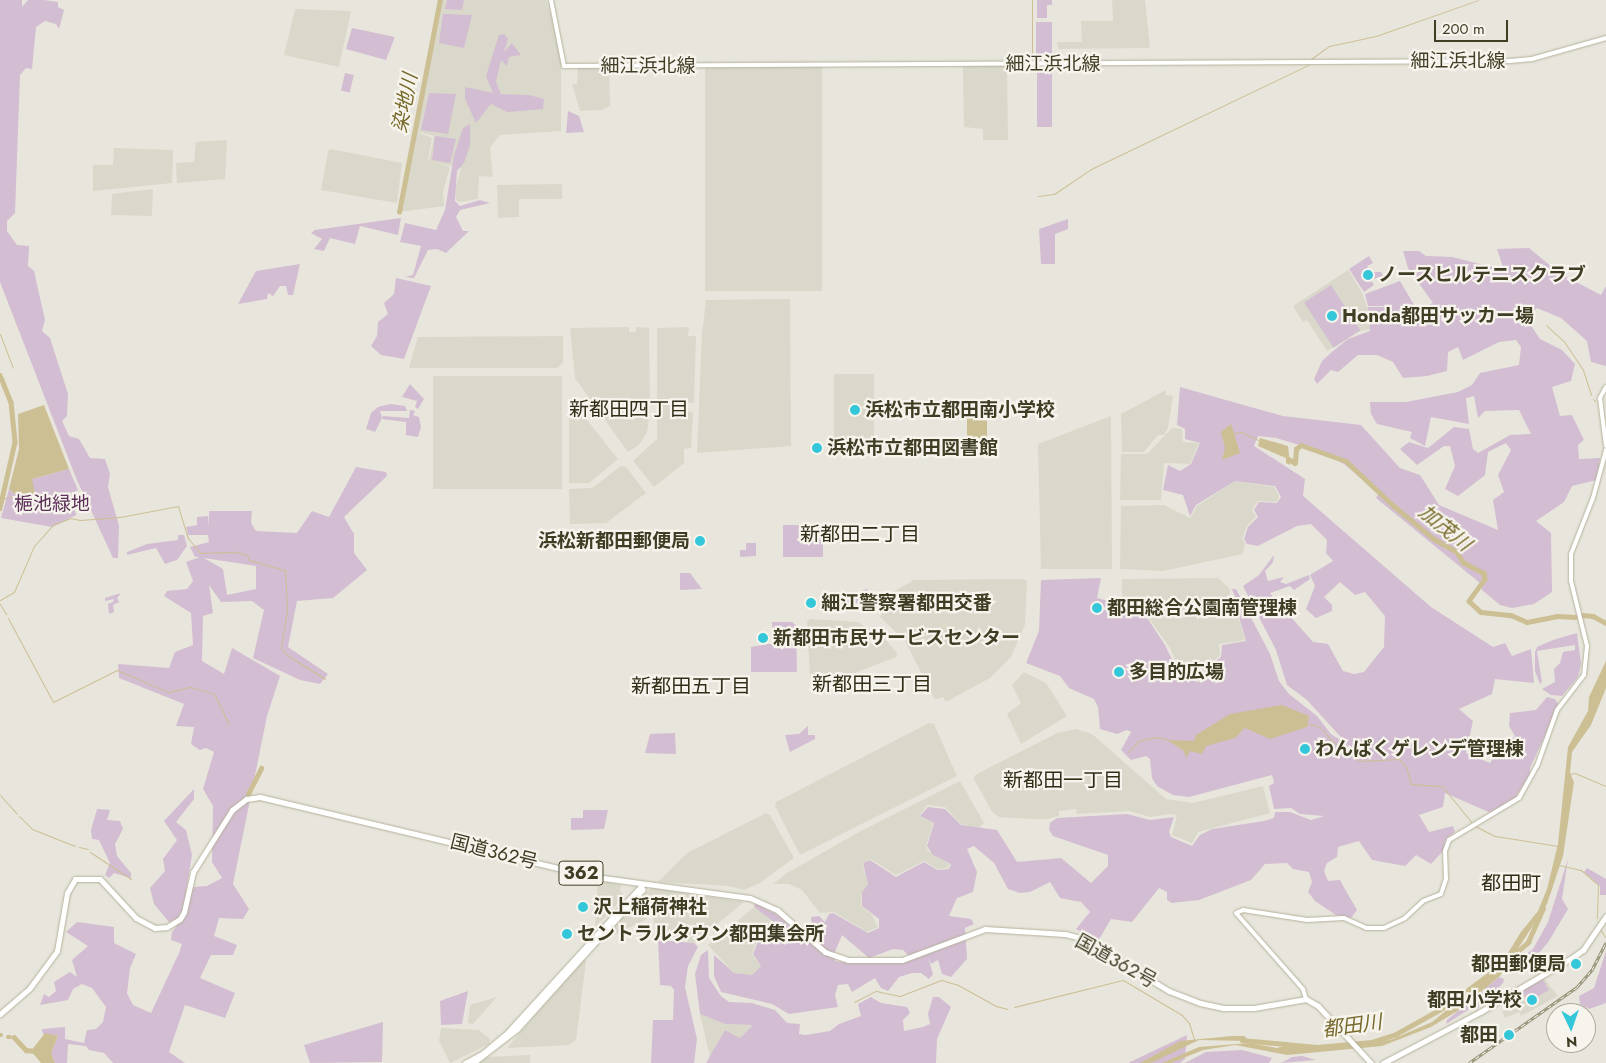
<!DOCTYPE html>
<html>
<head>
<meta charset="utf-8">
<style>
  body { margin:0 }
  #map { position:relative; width:1606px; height:1063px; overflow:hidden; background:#e8e6dc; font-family:Jost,"Noto Sans JP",sans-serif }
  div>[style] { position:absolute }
  .built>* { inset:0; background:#dad8ca; transform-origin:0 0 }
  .green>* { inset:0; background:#d3bdd2; transform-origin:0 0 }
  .water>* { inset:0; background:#ccbf94; transform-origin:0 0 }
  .stream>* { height:1px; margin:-0.5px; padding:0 0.5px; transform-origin:0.5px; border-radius:0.5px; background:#ccbf94 }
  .river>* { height:4.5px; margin:-2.25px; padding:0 2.25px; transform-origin:2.25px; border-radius:2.25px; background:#ccbf94 }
  .roads { filter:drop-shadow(0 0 1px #b5b19b) drop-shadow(0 0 1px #b5b19b) }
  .major>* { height:4px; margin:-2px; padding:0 2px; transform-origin:2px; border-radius:2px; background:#fff }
  .highway>* { height:5px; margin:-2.5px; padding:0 2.5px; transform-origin:2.5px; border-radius:2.5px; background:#fff }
  .rail>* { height:3px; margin-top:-1.5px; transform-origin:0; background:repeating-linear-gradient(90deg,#f6f4ec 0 4px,#938f74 0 8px); box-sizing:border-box; border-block:1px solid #938f74 }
  .dots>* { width:14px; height:14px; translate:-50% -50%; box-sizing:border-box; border:2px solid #f6f4ec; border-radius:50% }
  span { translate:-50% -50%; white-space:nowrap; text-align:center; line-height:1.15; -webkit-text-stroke:4.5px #f6f4ec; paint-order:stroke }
  .shield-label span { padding:1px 4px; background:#f6f4ec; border:1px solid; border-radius:4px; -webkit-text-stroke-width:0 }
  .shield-label { font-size:18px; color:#403d25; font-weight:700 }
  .street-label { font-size:19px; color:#403d25 }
  .poi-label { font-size:19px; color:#403d25; font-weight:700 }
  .left { translate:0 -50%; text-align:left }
  .right { translate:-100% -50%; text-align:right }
  .park-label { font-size:19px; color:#5d3159 }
  .water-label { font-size:20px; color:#77692b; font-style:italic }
  .neighbourhood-label { font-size:20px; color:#302e17 }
  .north { position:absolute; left:1546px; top:1003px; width:50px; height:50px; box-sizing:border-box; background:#f6f4ec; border:1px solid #adab9c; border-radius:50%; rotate:177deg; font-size:14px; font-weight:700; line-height:20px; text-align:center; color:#403d25 }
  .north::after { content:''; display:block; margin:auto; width:18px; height:22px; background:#34c7da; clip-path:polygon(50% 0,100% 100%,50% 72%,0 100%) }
  .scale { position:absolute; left:1434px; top:20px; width:74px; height:22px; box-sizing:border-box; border:2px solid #403d25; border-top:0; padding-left:6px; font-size:15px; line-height:18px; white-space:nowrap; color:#403d25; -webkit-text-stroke:4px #f6f4ec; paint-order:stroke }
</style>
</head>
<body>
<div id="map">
  <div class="built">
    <div style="clip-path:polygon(441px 0,546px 0,554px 25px,561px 64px,561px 131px,500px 135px,490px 147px,493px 177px,479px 176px,478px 199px,459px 202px,456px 200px,456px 187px,461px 168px,429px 161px,434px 136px,416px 131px)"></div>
    <div style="clip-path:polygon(1112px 0,1145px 0,1150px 48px,1058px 49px,1057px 42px,1082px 42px,1081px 21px,1113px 21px)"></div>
    <div style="clip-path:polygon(295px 9px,351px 11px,339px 67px,284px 55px)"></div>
    <div style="clip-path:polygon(963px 66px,1007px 66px,1008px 140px,983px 140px,983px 129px,964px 127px)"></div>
    <div style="left:822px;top:67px;width:224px;height:117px;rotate:90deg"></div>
    <div style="clip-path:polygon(578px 68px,609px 68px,610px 106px,602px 110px,580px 111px,572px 84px,577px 84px)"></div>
    <div style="clip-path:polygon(415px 131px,432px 138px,428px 160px,450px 167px,443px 191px,444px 206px,400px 212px)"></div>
    <div style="clip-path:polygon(227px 140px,225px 179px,177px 183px,176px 163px,194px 162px,196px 142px)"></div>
    <div style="clip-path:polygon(114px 148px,173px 150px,172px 183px,93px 191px,93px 165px,113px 165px)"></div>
    <div style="clip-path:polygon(331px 149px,402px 163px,397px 203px,321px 190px,328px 151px)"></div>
    <div style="clip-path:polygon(562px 184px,562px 199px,519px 199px,519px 217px,498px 218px,497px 185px)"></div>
    <div style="clip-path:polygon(153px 189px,152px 216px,111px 215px,112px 194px)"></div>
    <div style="clip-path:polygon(1348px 270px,1362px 292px,1367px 307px,1386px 307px,1391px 326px,1360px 331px,1327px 351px,1307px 320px,1303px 322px,1293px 306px)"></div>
    <div style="clip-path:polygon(790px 299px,791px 446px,697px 453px,702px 334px,706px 300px)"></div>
    <div style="clip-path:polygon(629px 327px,629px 332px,636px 332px,636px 327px,649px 328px,650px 411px,647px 432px,639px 445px,628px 452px,575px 378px,570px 328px)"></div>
    <div style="clip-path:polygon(689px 327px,688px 336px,696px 336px,694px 403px,686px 402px,685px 411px,693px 412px,691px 448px,684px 449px,684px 463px,654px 487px,633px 461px,657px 439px,657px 328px)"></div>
    <div style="clip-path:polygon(563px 336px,563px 363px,557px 368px,409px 368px,418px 337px)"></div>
    <div style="left:834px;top:374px;width:40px;height:74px"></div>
    <div style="left:433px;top:376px;width:129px;height:113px"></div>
    <div style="clip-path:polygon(1166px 390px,1166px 395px,1173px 396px,1168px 428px,1164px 435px,1158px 435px,1144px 452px,1122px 452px,1121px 414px)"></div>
    <div style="clip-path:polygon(575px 405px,618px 459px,589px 483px,569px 483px,569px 411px)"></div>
    <div style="clip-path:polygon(1111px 416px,1112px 569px,1041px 569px,1038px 444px)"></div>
    <div style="clip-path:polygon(1172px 428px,1182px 429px,1183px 442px,1199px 443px,1190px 464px,1164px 463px,1161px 500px,1120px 500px,1121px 454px,1147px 454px)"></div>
    <div style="clip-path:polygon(621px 466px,626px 467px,646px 493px,606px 523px,570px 524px,569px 489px,592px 488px)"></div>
    <div style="clip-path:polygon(1235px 481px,1274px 487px,1279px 496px,1277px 502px,1258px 501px,1252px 510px,1256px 517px,1247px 526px,1242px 539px,1245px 543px,1243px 554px,1163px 571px,1120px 569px,1121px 506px,1164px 505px,1190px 518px,1197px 506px)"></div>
    <div style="clip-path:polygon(1218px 578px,1230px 589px,1229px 611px,1239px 619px,1245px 640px,1219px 644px,1220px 656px,1210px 663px,1212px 670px,1201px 683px,1181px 673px,1170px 648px,1142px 609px,1122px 604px,1122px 579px)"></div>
    <div style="clip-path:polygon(1024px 579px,1027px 581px,1025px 625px,1011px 657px,990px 678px,946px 702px,943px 697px,935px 700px,905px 641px,880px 617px,893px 592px,914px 580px)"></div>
    <div style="clip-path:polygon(810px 619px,858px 622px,886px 640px,897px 653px,896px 657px,852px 674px,810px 675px,807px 622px)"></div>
    <div style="clip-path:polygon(1024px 672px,1046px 683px,1067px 716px,1021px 744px,1007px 714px,1021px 703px,1012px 685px)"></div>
    <div style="clip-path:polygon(929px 723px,934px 724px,957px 776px,800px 855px,775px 806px,776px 802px)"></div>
    <div style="clip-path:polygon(1076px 729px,1092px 734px,1166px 799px,1193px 803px,1263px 786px,1270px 813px,1198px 832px,1192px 843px,1172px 835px,1177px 815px,1170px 814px,1150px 817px,1129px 811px,1077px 814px,1076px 809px,1059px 811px,1059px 816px,1047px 819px,1032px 819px,999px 817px,992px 812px,974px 779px,975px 775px,1057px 733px)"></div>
    <div style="clip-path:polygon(960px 781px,984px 823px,978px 829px,961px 824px,945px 807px,927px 805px,919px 816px,933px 823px,926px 846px,928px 851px,950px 864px,948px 868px,937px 869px,924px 861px,896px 875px,871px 859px,862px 863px,868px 884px,862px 892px,861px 906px,872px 915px,878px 927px,867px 932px,834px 912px,820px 913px,802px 890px,789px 884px,773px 884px,787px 873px,859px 832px)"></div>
    <div style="clip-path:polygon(766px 813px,770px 815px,794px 858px,760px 883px,744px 890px,729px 886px,658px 882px,687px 853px)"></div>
    <div style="clip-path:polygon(598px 880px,621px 885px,620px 891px,625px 896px,595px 927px)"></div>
    <div style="clip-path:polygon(651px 888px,744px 902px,694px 943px,657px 936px,653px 918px,635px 905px)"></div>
    <div style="clip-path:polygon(633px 906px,647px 919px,615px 935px,611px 930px)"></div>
    <div style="clip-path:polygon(753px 908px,762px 911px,773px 922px,760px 933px,752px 954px,761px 966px,752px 975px,734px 973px,708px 945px)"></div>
    <div style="clip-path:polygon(584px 959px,586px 961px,576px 1040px,569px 1045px,507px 1048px)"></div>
    <div style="clip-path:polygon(1542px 976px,1558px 996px,1521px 1016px,1519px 1012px,1505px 1018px,1502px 1011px,1514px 1006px,1510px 996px)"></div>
    <div style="clip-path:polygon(497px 997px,473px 1024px,468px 1023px,470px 1005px)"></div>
    <div style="clip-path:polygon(700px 1014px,725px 1024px,754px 1025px,740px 1038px,725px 1030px,710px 1057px)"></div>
    <div style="clip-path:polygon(441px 1028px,479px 1030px,490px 1039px,489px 1044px,450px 1063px,439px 1041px)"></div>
    <div style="clip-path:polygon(530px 1055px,530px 1063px,479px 1063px,487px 1057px)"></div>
  </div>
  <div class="green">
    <div style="clip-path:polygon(0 0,22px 0,22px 7px,28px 0,44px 0,58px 2px,58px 7px,64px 10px,59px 29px,56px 24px,45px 21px,36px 27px,32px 69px,26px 68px,20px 75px,15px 213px,7px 221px,7px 231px,17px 245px,29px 246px,28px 266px,34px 271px,45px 320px,42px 331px,50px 338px,68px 394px,67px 416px,62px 421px,69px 436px,79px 439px,90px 458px,105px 459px,110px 474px,108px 487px,119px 526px,118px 558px,113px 558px,76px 478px,0 282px)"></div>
    <div style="clip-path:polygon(447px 0,464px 0,462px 10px,445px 9px)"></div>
    <div style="clip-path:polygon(1037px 0,1052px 0,1052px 5px,1047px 5px,1047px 18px,1037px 18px)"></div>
    <div style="clip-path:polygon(443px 14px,472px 15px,464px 48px,439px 43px)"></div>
    <div style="left:1036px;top:22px;width:16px;height:38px"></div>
    <div style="clip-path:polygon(352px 28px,395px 37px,386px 60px,346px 49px)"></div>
    <div style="clip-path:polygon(504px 34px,508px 39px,504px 52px,512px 43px,521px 55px,509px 57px,507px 66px,501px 60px,496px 82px,501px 94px,497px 94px,529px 95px,544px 99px,543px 109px,507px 112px,491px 104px,476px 123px,465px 99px,465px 87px,493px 93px,486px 76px,499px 35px)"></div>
    <div style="left:1037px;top:67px;width:15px;height:60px"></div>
    <div style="left:345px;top:73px;width:9px;height:18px;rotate:13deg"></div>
    <div style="clip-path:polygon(429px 93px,456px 94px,448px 134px,421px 130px)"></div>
    <div style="clip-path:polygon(568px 111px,579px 116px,584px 132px,566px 133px)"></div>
    <div style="clip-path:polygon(470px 124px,470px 145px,464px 163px,457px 171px,455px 201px,460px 206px,480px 200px,490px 203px,460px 210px,456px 217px,463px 231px,469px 231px,446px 253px,437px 249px,428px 250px,414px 278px,405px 277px,413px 275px,421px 246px,400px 242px,405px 223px,436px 230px,445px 210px,454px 155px,463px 128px)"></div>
    <div style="clip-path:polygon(435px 136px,456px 139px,450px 163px,432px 160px)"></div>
    <div style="clip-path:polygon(401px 218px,398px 235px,360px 226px,355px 244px,330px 238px,324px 251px,314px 249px,322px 239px,311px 233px,315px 230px)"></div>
    <div style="clip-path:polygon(1068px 219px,1068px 229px,1055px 234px,1055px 264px,1041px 264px,1039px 229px)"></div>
    <div style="clip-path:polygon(evenodd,1529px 248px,1559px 273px,1601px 295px,1606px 286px,1606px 366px,1591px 362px,1587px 341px,1561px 318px,1537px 308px,1526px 318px,1540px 339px,1562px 350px,1575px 364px,1571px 381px,1552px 387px,1560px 416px,1572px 415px,1584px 440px,1578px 445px,1579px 459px,1600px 458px,1597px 480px,1572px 486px,1564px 502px,1536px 521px,1551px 533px,1552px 592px,1534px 604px,1512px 608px,1500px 605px,1482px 590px,1480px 583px,1376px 498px,1379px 493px,1344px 464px,1313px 449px,1276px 438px,1258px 436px,1254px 446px,1305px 479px,1303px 496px,1431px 607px,1493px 647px,1505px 643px,1512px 656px,1531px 649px,1534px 683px,1495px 679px,1492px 694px,1459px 709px,1473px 721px,1466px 753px,1490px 763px,1500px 748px,1515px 736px,1509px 726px,1510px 713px,1536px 710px,1547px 697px,1555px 699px,1559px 705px,1530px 768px,1530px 776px,1511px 803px,1491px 813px,1445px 793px,1443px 807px,1419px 815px,1429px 832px,1453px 826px,1455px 832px,1446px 839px,1443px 851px,1431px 864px,1416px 855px,1405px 866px,1372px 860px,1359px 841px,1338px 847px,1337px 857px,1327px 863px,1324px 871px,1328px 881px,1340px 880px,1342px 884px,1357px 910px,1351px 918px,1336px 915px,1315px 901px,1308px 892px,1312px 882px,1309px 872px,1293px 869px,1287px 863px,1265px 864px,1251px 880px,1199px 900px,1172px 903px,1167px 900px,1167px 892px,1159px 888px,1132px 922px,1111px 919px,1098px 941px,1076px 929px,1090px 912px,1081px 902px,1060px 898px,1050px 882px,1030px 892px,1020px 893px,1008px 889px,994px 863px,974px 846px,967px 849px,977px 872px,973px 892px,957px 898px,949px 916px,971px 919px,974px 924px,965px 928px,967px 959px,951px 977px,942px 974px,938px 960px,931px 964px,928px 958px,933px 974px,929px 979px,921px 973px,912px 973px,899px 977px,888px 991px,881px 988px,875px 978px,852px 992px,848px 984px,838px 985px,835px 995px,838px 1007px,789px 1014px,772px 1004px,721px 992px,714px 976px,714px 955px,734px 973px,752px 975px,761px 966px,753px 954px,761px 934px,774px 922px,754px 907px,755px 903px,782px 917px,802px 936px,813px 936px,811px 917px,819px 916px,825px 922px,829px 914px,833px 913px,868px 933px,879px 928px,879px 919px,862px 906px,862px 892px,868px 884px,863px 863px,870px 860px,896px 877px,924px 862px,937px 870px,949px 869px,951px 864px,933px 855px,927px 846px,934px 823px,920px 816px,928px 807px,945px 809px,961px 825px,997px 830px,1017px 862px,1061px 858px,1091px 883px,1108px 866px,1108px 855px,1053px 836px,1049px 830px,1050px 823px,1057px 818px,1127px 814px,1150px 820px,1174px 817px,1169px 832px,1171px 837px,1192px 846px,1200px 835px,1212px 829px,1264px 821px,1274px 818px,1275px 812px,1290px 812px,1311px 820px,1324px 816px,1300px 814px,1291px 808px,1274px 809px,1269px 786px,1274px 783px,1272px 775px,1189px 797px,1173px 795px,1157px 786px,1152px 778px,1150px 759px,1146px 756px,1131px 760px,1121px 750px,1131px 732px,1127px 730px,1117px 734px,1100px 729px,1098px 707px,1094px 699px,1069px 688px,1060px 676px,1026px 663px,1039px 631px,1041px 580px,1101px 578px,1097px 598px,1142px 610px,1165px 645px,1179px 674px,1197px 682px,1204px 681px,1213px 674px,1212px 665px,1221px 657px,1222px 645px,1246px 641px,1239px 617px,1231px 610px,1231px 606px,1237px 603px,1232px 589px,1236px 589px,1270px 654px,1279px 681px,1289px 694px,1317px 716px,1331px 734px,1349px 746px,1307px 700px,1287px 685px,1276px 650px,1243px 586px,1259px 575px,1274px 555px,1273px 562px,1265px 571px,1268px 581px,1284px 577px,1280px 582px,1286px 584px,1309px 575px,1310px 579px,1294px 590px,1290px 586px,1270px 593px,1281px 609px,1284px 619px,1290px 616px,1313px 642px,1328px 644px,1343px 671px,1354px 674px,1364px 672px,1384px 647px,1385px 616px,1365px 592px,1355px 595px,1340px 582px,1324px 597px,1332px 605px,1332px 611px,1316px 618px,1306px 609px,1315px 586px,1310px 575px,1333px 561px,1326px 553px,1327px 540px,1311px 524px,1297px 526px,1258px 546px,1247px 544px,1244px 539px,1248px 527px,1258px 517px,1254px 510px,1259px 502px,1277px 503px,1281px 497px,1275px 486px,1235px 481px,1196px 505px,1190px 516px,1183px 495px,1163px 490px,1168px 465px,1180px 471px,1191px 464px,1200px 443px,1185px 439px,1185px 429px,1177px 425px,1180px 387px,1283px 416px,1361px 425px,1400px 468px,1420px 475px,1439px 505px,1498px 530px,1493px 500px,1504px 492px,1498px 475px,1511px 450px,1506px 443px,1488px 452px,1485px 475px,1458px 496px,1445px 489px,1455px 466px,1450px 446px,1444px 446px,1417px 465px,1400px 449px,1409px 442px,1428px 448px,1454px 427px,1469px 429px,1473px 449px,1478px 453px,1510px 435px,1531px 434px,1519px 410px,1485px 411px,1478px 418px,1474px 396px,1466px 398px,1469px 424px,1431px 417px,1425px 446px,1410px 438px,1412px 432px,1377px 424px,1371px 414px,1370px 402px,1406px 402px,1458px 392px,1472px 385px,1480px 373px,1519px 365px,1521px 347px,1516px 340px,1499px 342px,1463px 360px,1458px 347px,1448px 352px,1447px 371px,1427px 376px,1403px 378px,1393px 362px,1377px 355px,1358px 355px,1338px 372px,1331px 370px,1317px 384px,1314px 379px,1322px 361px,1333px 351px,1348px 339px,1370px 331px,1368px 307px,1386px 307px,1391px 325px,1386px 306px,1368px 306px,1365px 294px,1400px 281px,1417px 310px,1433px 303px,1408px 268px,1403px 251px,1419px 251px,1426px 256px,1452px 257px,1504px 270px,1497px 249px,1529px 248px,842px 935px,869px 958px,893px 949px,903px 950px,909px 956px,926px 954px,903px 961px,842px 962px,835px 961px,835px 952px,842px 935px)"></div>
    <div style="clip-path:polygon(1369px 256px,1373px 263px,1367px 266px,1370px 272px,1381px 272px,1383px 276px,1371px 280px,1374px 285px,1364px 292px,1349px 269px)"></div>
    <div style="clip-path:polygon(300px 264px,293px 295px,288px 295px,286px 286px,280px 286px,273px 296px,268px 293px,267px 299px,238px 304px,256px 271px)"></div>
    <div style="clip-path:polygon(396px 278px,431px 286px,404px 359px,381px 355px,371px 346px,377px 336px,378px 322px,388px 314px,384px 303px,394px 294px)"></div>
    <div style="left:1331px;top:285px;width:54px;height:32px;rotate:57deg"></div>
    <div style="clip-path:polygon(410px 384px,424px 399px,418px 409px,415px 407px,417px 401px,402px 397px)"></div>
    <div style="clip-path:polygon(391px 404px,405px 406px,407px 411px,380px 411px,382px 418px,375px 432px,366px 429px,371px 413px,378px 407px)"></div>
    <div style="clip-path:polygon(410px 410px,415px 411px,413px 415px,419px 417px,421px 427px,418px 437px,406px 435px,406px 422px,382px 419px,383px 416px,409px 418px)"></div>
    <div style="clip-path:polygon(evenodd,356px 467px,386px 472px,387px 476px,344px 517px,354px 534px,354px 553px,367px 570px,333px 598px,297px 601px,288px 647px,328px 674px,320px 684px,300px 680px,253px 658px,264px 610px,252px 601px,221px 602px,209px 585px,213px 613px,203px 616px,202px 661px,224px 674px,232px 648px,280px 676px,267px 716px,233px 884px,249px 909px,243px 919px,219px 918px,214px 936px,237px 945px,233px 955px,211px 955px,200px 978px,235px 993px,225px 1018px,185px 1005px,169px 1052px,185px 1063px,113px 1063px,104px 1053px,89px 1050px,86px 1046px,68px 1044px,67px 1063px,55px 1063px,51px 1053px,58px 1036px,43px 1034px,42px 1029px,65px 1027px,65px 1039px,84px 1043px,87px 1030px,96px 1029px,103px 1022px,106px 1007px,92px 988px,82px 984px,73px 989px,68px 1000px,40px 1005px,44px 994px,49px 997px,56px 991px,54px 982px,70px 972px,77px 977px,72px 960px,88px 946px,66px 932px,77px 922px,114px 927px,114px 943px,136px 954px,130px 968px,127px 993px,133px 1005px,151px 1013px,179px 953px,182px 944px,171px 940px,172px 932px,184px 916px,193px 887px,207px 886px,222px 878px,212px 862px,213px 806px,203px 789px,214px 752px,206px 748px,200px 750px,191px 744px,194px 727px,176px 726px,184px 704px,119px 678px,118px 664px,169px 668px,175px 652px,193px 645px,191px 613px,164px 596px,167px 591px,187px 589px,193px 581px,186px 562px,200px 557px,195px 557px,190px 547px,209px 542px,208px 535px,188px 535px,186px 527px,197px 525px,197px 517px,208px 516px,209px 526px,209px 511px,252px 511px,251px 523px,256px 531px,297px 533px,312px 511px,329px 517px,356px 467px,204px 558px,256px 566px,256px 589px,227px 595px,223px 569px,204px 558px)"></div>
    <div style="clip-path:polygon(69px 469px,78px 490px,71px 494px,76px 515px,52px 527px,1px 518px,9px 489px,24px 502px,32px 479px)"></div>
    <div style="left:823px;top:525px;width:32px;height:40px;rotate:90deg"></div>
    <div style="clip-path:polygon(178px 535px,184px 535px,187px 546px,177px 560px,165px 564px,156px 548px,127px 555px,127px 552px,147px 544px,178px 540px)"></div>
    <div style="clip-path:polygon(746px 543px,756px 543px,756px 556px,740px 557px,740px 550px,746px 550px)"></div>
    <div style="clip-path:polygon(680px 573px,690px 573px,702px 589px,680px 590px)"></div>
    <div style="clip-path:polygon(867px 589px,873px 600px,869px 602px,822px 607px,822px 595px,853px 594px)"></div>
    <div style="clip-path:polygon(121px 593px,117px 598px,119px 602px,113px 605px,114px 612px,109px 614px,108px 604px,113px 602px,114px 599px,105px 601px,105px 598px)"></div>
    <div style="clip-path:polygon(772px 622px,792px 622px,796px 625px,797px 672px,751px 672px,751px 647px,773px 643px)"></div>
    <div style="clip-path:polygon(1577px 633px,1581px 664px,1578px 677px,1562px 696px,1551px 695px,1542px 689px,1555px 682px,1554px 669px,1560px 663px,1563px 652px,1575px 650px,1575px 645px,1537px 651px,1542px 682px,1540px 684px,1535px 671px,1535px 652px,1537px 647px,1553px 640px)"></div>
    <div style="clip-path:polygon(808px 726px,808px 735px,815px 735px,815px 739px,790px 752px,785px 735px,799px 734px)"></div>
    <div style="clip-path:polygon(675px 733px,676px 754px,645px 753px,650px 734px)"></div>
    <div style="clip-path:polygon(194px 789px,194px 799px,176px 822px,186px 830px,192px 855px,183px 910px,177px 919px,169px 922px,154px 904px,150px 888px,165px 871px,163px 859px,177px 840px,164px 821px)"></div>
    <div style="clip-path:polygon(97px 809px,110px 810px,107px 820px,120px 821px,123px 829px,115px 844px,117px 856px,131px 873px,131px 878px,114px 873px,109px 878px,105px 875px,110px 863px,99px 840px,92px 839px,91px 830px)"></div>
    <div style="clip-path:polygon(583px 810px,608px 810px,604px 829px,571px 830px,571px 818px,583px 818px)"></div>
    <div style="clip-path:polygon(1568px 859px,1562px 899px,1568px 909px,1549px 941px,1529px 965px,1517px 967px,1517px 960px,1533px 949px,1548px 922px)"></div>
    <div style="clip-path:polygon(1587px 868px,1606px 879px,1606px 895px,1600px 895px,1600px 886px,1584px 872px)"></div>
    <div style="clip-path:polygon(658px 940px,694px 943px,698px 947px,688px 966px,685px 987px,697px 1039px,694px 1063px,651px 1063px,653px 1020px,673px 1020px,674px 990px,671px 986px,660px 985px)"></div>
    <div style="clip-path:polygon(708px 950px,709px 978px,721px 996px,729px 1002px,752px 1003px,775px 1010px,787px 1023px,800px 1024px,799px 1034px,805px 1035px,830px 1031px,839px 1024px,861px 1016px,858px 1004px,871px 997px,881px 1003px,907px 1007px,910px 1013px,903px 1020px,904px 1031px,923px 1027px,930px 1024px,928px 1014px,933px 997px,939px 997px,951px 1007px,937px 1039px,936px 1063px,706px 1063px,725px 1030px,740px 1038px,753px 1025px,725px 1024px,700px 1014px,695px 974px,701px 955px)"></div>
    <div style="clip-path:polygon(1606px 951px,1606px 1003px,1589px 1009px,1580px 1004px,1579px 996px,1594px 988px)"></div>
    <div style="clip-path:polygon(1499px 977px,1504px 979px,1503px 983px,1477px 1009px,1468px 1010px,1446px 1024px,1447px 1020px)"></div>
    <div style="left:1542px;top:978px;width:14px;height:24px;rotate:60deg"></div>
    <div style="clip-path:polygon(468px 991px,462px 1024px,441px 1025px,440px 1001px)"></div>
    <div style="clip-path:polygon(383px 1022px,382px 1062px,310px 1063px,304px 1045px)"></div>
    <div style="clip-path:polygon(1187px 1035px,1185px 1059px,1180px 1063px,1128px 1063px)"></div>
    <div style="clip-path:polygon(1242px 1050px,1272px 1058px,1269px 1063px,1185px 1063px,1206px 1052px)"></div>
    <div style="clip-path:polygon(1302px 1056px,1316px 1060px,1281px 1063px,1292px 1057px)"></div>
  </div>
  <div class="water">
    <div style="clip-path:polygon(44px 405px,69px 469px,32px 479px,35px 495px,24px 502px,9px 489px,19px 449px,18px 414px)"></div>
    <div style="left:987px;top:405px;width:33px;height:20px;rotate:90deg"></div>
    <div style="clip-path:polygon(1231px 424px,1240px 453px,1222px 460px,1225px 448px,1221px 432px)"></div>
    <div style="clip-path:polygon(1260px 438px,1288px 446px,1290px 465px,1286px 463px,1286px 458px,1258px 446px)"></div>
    <div style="clip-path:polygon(1606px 661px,1606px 688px,1591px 725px,1572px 752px,1570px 773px,1574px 782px,1563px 856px,1547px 904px,1500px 976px,1459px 1010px,1431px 1027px,1382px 1046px,1287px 1055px,1235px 1045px,1203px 1050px,1171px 1063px,1162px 1063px,1199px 1047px,1249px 1043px,1277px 1048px,1294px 1043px,1305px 1049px,1362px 1046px,1393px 1039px,1432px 1022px,1498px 969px,1521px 932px,1538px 911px,1547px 889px,1558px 844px,1568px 747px,1588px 711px,1589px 697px)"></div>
    <div style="clip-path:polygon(1282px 705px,1309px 716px,1307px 727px,1270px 739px,1245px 728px,1235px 738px,1206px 746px,1202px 754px,1190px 751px,1186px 758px,1184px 751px,1167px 740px,1194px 741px,1196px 735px,1230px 714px)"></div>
    <div style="clip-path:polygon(45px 1033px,58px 1036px,51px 1053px,55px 1063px,41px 1063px,31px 1051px)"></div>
    <div style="clip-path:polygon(1232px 1036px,1245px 1036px,1247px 1041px,1199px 1040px,1151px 1063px,1140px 1063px,1180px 1041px)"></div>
  </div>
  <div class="stream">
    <div style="left:1032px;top:0;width:56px;rotate:90deg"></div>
    <div style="left:1311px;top:59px;width:22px;rotate:-36deg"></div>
    <div style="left:1329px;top:46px;width:48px;rotate:-12deg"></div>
    <div style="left:1376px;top:36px;width:108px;rotate:-19.4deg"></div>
    <div style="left:1038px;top:196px;width:16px;rotate:-7deg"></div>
    <div style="left:1054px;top:194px;width:45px;rotate:-34deg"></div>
    <div style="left:1091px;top:169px;width:241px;rotate:-25.6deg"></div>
    <div style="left:1546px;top:325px;width:26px;rotate:43deg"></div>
    <div style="left:1565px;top:343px;width:32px;rotate:56deg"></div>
    <div style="left:1583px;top:370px;width:26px;rotate:72deg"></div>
    <div style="left:0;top:334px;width:36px;rotate:69deg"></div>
    <div style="left:1593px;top:399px;width:3px;rotate:45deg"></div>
    <div style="left:1234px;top:433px;width:7px;rotate:-8deg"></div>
    <div style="left:1241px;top:432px;width:21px;rotate:25deg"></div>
    <div style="left:2px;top:499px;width:16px;rotate:-14deg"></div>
    <div style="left:0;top:600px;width:16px;rotate:-30deg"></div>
    <div style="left:14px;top:592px;width:50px;rotate:-66.5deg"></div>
    <div style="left:34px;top:546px;width:28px;rotate:-48deg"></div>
    <div style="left:53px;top:525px;width:18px;rotate:-22deg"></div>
    <div style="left:70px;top:518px;width:10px;rotate:11deg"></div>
    <div style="left:80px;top:520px;width:40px;rotate:-4.3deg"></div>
    <div style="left:120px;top:517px;width:59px;rotate:-10.7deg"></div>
    <div style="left:178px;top:506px;width:34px;rotate:73deg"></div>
    <div style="left:188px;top:538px;width:19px;rotate:51deg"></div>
    <div style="left:200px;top:553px;width:36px;rotate:-2deg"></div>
    <div style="left:236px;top:552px;width:11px;rotate:15deg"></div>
    <div style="left:247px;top:555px;width:5px;rotate:68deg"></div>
    <div style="left:249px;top:560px;width:37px;rotate:16deg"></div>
    <div style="left:285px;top:570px;width:40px;rotate:87.1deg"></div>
    <div style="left:287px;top:610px;width:38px;rotate:99deg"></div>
    <div style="left:281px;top:648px;width:9px;rotate:49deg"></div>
    <div style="left:287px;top:655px;width:45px;rotate:32.3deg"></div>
    <div style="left:0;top:604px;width:12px;rotate:59deg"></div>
    <div style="left:8px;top:618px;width:95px;rotate:61.8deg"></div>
    <div style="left:53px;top:702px;width:72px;rotate:-26.6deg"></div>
    <div style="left:117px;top:670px;width:56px;rotate:23.3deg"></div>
    <div style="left:168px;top:692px;width:23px;rotate:-13deg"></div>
    <div style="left:190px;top:687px;width:25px;rotate:16deg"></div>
    <div style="left:214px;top:694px;width:34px;rotate:64deg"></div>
    <div style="left:1306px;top:723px;width:15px;rotate:16deg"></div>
    <div style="left:1320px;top:727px;width:20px;rotate:49deg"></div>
    <div style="left:1333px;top:742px;width:32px;rotate:36deg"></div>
    <div style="left:1359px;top:761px;width:40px;rotate:-2.9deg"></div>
    <div style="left:1399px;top:759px;width:11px;rotate:49deg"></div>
    <div style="left:1406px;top:767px;width:18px;rotate:74deg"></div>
    <div style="left:1411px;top:784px;width:31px;rotate:4deg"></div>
    <div style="left:1442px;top:786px;width:48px;rotate:51deg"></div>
    <div style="left:1128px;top:752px;width:16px;rotate:-45deg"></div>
    <div style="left:1139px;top:741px;width:18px;rotate:-13deg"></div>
    <div style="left:1157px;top:737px;width:12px;rotate:14deg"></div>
    <div style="left:1570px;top:774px;width:5px;rotate:-11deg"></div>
    <div style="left:1575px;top:773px;width:34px;rotate:23deg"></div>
    <div style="left:0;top:795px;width:25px;rotate:48deg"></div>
    <div style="left:19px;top:816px;width:18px;rotate:45deg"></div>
    <div style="left:32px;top:829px;width:46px;rotate:21.6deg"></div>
    <div style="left:1475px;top:826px;width:22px;rotate:27deg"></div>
    <div style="left:1495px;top:836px;width:64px;rotate:9deg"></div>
    <div style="left:79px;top:847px;width:9px;rotate:13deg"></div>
    <div style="left:90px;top:852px;width:49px;rotate:33.4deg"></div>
    <div style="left:1559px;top:865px;width:23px;rotate:13deg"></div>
    <div style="left:1581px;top:870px;width:23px;rotate:41deg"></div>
    <div style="left:1598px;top:885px;width:33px;rotate:92deg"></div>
    <div style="left:1600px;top:929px;width:9px;rotate:58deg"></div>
    <div style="left:854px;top:1002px;width:25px;rotate:-27deg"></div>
    <div style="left:876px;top:991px;width:25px;rotate:12deg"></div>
    <div style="left:900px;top:996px;width:44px;rotate:-21.3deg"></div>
    <div style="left:941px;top:980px;width:18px;rotate:16deg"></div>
    <div style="left:958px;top:985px;width:43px;rotate:28.9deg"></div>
    <div style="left:996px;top:1006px;width:12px;rotate:14deg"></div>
    <div style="left:1014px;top:1007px;width:112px;rotate:-13.9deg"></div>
    <div style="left:1123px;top:980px;width:69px;rotate:30.7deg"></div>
    <div style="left:1182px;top:1015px;width:11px;rotate:49deg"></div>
    <div style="left:1189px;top:1023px;width:17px;rotate:73deg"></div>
  </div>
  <div class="river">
    <div style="left:399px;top:212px;width:216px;rotate:-79.1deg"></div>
    <div style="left:0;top:375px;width:29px;rotate:68deg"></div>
    <div style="left:11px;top:402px;width:40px;rotate:84.3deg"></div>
    <div style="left:15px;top:442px;width:68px;rotate:102.8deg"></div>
    <div style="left:1289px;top:459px;width:7px;rotate:34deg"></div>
    <div style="left:1295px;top:463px;width:14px;rotate:-86deg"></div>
    <div style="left:1296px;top:449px;width:6px;rotate:-39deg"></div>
    <div style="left:1301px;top:445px;width:48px;rotate:19.6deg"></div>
    <div style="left:1346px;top:461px;width:66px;rotate:43.2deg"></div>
    <div style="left:1394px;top:506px;width:52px;rotate:39.5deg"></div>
    <div style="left:1434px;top:539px;width:26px;rotate:29deg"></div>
    <div style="left:1457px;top:552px;width:12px;rotate:59deg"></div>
    <div style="left:1463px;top:562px;width:24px;rotate:28deg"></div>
    <div style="left:1484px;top:573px;width:6px;rotate:81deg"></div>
    <div style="left:1485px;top:579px;width:27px;rotate:126deg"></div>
    <div style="left:1469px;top:601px;width:16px;rotate:43deg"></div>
    <div style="left:1481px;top:612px;width:30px;rotate:6deg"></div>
    <div style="left:1511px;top:615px;width:17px;rotate:24deg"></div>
    <div style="left:1527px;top:622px;width:31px;rotate:-11deg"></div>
    <div style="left:1557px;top:616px;width:18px;rotate:3deg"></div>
    <div style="left:1582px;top:615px;width:11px;rotate:5deg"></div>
    <div style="left:1593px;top:616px;width:15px;rotate:28deg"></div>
    <div style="left:248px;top:794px;width:29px;rotate:-63deg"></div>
    <div style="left:1511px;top:957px;width:23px;rotate:-41deg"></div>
    <div style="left:1528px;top:942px;width:37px;rotate:-66deg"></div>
    <div style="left:0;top:1035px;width:1px"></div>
    <div style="left:8px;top:1037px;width:2px"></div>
    <div style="left:14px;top:1037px;width:18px;rotate:47deg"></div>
    <div style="left:26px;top:1050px;width:9px;rotate:6deg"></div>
    <div style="left:1242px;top:1040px;width:75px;rotate:5.3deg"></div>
    <div style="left:1317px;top:1047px;width:55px;rotate:-5.2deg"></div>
    <div style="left:1372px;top:1042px;width:25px;rotate:-18deg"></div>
    <div style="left:1396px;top:1034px;width:60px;rotate:-29.1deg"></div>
    <div style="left:1448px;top:1005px;width:71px;rotate:-37deg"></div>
  </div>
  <div class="roads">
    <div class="major">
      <div style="left:551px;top:0;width:67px;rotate:78.9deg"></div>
      <div style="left:564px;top:66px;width:946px;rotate:-0.3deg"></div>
      <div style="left:1510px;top:61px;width:22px;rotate:-5deg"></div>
      <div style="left:1532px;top:59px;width:77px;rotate:-15.8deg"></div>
      <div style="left:1606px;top:387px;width:13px;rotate:119deg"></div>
      <div style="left:1600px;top:398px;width:48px;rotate:82.9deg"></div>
      <div style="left:1306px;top:999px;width:10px;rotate:-107deg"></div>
      <div style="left:1303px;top:989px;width:101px;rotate:-131.4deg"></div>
      <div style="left:1236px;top:913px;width:8px;rotate:-23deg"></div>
      <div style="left:1243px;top:910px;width:65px;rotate:8.9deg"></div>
      <div style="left:1307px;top:920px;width:37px;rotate:-3deg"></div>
      <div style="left:1344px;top:918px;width:24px;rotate:24deg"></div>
      <div style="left:1366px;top:928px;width:18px"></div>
      <div style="left:1384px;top:928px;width:23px;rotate:-25deg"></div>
      <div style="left:1405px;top:918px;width:25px;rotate:-43deg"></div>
      <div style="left:1423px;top:901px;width:19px;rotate:-21deg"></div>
      <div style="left:1441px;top:894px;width:16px;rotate:-72deg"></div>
      <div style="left:1446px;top:879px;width:28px;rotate:-92deg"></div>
      <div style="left:1445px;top:851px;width:12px;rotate:-70deg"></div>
      <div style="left:1449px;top:840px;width:82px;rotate:-31deg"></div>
      <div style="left:1519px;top:798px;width:37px;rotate:-61deg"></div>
      <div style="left:1537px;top:766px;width:59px;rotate:-70.3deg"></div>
      <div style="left:1557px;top:710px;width:44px;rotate:-52.4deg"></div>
      <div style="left:1584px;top:675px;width:29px;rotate:-84deg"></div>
      <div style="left:1587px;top:646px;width:67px;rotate:-103.8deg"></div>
      <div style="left:1571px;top:581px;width:27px;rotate:-90deg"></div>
      <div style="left:1571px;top:554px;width:60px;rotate:-68.6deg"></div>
      <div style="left:1593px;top:498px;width:50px;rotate:-74.8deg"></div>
    </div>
    <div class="highway">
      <div style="left:0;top:1014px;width:38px;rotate:-41deg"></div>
      <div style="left:29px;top:989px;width:47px;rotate:-53.6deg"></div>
      <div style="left:57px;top:951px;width:59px;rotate:-80.2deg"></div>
      <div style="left:67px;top:893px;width:16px;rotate:-60deg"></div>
      <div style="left:75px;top:879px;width:25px"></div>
      <div style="left:100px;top:879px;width:53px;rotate:47.3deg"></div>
      <div style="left:136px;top:918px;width:21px;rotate:28deg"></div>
      <div style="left:155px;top:928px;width:12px;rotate:-5deg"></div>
      <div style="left:167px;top:927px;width:15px;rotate:-32deg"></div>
      <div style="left:180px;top:919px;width:8px;rotate:-60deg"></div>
      <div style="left:184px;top:912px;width:41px;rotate:-77.3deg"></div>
      <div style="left:193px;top:872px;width:73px;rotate:-57.8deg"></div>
      <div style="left:232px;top:810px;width:18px;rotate:-38deg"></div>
      <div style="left:246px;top:799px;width:14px;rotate:-8deg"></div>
      <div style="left:260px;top:797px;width:345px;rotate:13.4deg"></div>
      <div style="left:596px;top:877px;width:155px;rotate:7.8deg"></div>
      <div style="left:750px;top:898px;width:30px;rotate:24deg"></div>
      <div style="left:777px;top:910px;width:64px;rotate:41.2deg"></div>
      <div style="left:825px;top:952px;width:24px;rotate:19deg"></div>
      <div style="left:848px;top:960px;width:54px"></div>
      <div style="left:902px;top:960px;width:89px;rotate:-20.5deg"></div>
      <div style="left:985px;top:929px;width:80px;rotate:3.6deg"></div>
      <div style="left:1065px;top:934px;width:16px;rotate:14deg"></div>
      <div style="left:1081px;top:938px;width:103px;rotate:31.1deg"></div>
      <div style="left:1169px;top:991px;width:33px;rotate:21deg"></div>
      <div style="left:1200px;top:1003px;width:25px;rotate:12deg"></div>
      <div style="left:1224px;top:1008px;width:30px"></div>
      <div style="left:1254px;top:1008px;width:53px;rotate:-9.8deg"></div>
      <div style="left:1306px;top:999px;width:14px;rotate:30deg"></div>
      <div style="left:1318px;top:1006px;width:78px;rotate:47.1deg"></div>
      <div style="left:465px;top:1063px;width:19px;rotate:-28deg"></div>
      <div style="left:482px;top:1054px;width:34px;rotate:-40deg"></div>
      <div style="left:508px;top:1032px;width:200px;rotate:-47.6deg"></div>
      <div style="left:473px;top:1063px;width:56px;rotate:-37.7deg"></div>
      <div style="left:517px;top:1029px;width:188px;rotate:-48deg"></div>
      <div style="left:1383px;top:1063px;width:110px;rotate:-27.7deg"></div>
      <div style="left:1480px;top:1012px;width:104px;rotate:-30.5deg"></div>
      <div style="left:1570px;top:959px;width:16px;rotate:-35deg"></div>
      <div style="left:1583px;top:950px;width:41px;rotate:-55.9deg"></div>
    </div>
  </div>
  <div class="rail">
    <div style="left:1469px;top:1063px;width:132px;rotate:-35.1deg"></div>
    <div style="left:1577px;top:987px;width:23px;rotate:-49deg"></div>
    <div style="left:1592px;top:970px;width:31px;rotate:-63deg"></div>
  </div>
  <div class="dots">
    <div style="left:1368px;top:275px;background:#34c7da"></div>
    <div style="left:1332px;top:316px;background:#34c7da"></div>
    <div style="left:855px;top:410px;background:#34c7da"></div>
    <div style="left:817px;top:448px;background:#34c7da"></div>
    <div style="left:700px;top:541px;background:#34c7da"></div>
    <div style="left:811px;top:603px;background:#34c7da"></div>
    <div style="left:1097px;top:608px;background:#34c7da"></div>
    <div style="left:763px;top:638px;background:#34c7da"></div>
    <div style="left:1119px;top:672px;background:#34c7da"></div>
    <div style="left:1305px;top:749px;background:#34c7da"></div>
    <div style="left:583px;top:907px;background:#34c7da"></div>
    <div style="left:567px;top:934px;background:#34c7da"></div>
    <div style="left:1576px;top:964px;background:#34c7da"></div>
    <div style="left:1532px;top:1000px;background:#34c7da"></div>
    <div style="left:1509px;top:1035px;background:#34c7da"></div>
  </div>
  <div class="shield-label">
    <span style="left:581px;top:873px">362</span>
  </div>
  <div class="street-label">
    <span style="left:1458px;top:61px">細江浜北線</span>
    <span style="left:1053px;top:64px">細江浜北線</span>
    <span style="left:648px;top:66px">細江浜北線</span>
    <span style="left:494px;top:852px;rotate:14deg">国道362号</span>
    <span style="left:1116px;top:961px;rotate:29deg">国道362号</span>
  </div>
  <div class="poi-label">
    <span class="left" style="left:1378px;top:275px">ノースヒルテニスクラブ</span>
    <span class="left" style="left:1342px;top:316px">Honda都田サッカー場</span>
    <span class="left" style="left:865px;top:410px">浜松市立都田南小学校</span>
    <span class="left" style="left:827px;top:448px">浜松市立都田図書館</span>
    <span class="right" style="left:690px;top:541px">浜松新都田郵便局</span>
    <span class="left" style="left:821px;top:603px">細江警察署都田交番</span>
    <span class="left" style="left:1107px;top:608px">都田総合公園南管理棟</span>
    <span class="left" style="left:773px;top:638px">新都田市民サービスセンター</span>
    <span class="left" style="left:1129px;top:672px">多目的広場</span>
    <span class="left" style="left:1315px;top:749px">わんぱくゲレンデ管理棟</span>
    <span class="left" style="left:593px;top:907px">沢上稲荷神社</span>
    <span class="left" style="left:577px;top:934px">セントラルタウン都田集会所</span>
    <span class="right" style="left:1566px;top:964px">都田郵便局</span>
    <span class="right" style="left:1522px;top:1000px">都田小学校</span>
    <span class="right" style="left:1498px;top:1035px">都田</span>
  </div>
  <div class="park-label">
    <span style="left:52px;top:504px">梔池緑地</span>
  </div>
  <div class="water-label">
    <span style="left:405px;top:103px;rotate:-79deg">染地川</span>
    <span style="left:1445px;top:528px;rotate:39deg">加茂川</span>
    <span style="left:1352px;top:1026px;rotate:-8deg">都田川</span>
  </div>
  <div class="neighbourhood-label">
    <span style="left:629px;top:409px">新都田四丁目</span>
    <span style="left:860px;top:534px">新都田二丁目</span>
    <span style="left:872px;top:684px">新都田三丁目</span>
    <span style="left:691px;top:686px">新都田五丁目</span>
    <span style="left:1063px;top:780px">新都田一丁目</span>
    <span style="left:1511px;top:883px">都田町</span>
  </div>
  <div class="north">N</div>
  <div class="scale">200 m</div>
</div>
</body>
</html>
